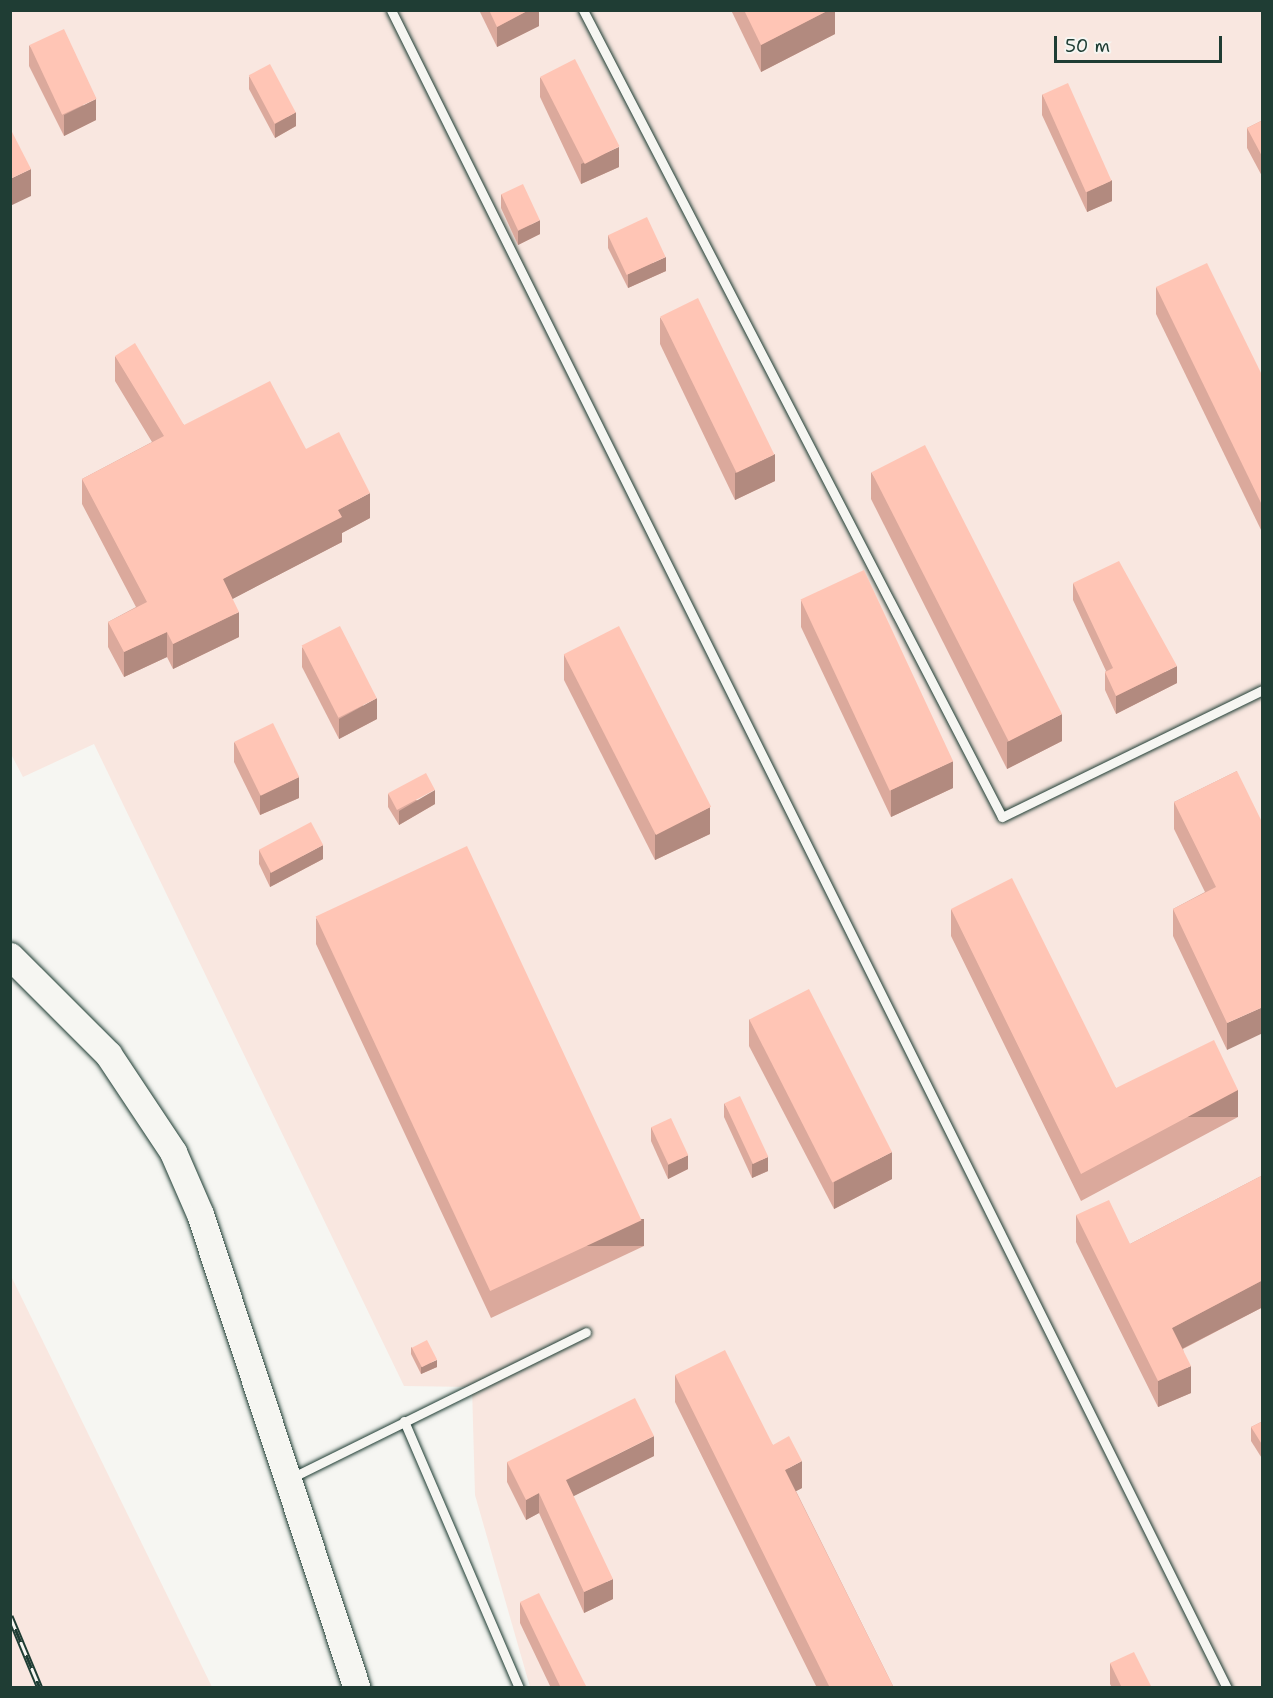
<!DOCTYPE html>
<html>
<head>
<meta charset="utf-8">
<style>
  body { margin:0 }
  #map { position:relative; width:1273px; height:1698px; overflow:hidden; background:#f6f6f2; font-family:"Shantell Sans",sans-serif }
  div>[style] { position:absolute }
  .built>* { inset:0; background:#f9e7e0 }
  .roads { filter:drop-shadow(0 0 2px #1f3d34) drop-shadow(0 0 2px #1f3d34) }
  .lane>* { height:9px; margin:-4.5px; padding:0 4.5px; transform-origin:4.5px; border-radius:4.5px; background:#f6f6f2 }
  .secondary>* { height:27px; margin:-13.5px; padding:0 13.5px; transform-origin:13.5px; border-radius:13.5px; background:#f6f6f2 }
  .rail>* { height:7px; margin-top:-3.5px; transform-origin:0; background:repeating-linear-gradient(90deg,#f6f6f2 0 14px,#1f3d34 0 28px); box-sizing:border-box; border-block:2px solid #1f3d34 }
  .wall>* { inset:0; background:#dba99c }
  .shaded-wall>* { inset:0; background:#b28a7f; transform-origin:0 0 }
  .building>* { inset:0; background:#ffc5b5; transform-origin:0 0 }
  span { translate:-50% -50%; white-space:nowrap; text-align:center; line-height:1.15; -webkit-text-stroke:5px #f6f6f2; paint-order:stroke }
  .frame { position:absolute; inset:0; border:12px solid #1f3d34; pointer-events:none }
  .scale { position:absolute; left:1054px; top:36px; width:168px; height:27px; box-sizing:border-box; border:3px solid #1f3d34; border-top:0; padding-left:8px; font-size:18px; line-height:21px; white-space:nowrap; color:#1f3d34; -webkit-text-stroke:4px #f6f6f2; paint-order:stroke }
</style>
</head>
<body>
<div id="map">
  <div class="built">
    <div style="clip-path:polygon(10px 11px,1262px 11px,1262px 1687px,530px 1687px,475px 1495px,472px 1387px,404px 1386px,94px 744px,23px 777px,11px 754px)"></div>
    <div style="clip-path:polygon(10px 1276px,11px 1276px,212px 1687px,11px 1687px)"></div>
  </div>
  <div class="roads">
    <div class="lane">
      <div style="left:391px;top:10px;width:1875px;rotate:63.52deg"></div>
      <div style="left:583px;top:10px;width:909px;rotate:62.56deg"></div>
      <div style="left:1002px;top:817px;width:289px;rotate:-26deg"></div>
      <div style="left:404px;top:1421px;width:291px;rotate:66.7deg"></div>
      <div style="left:291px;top:1478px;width:329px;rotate:-26.3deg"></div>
    </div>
    <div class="secondary">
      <div style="left:10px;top:956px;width:139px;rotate:45deg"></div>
      <div style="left:108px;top:1054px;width:118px;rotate:56.4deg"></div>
      <div style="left:173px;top:1152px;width:68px;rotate:66.5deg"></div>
      <div style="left:200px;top:1214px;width:499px;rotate:71.7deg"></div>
    </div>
  </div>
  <div class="rail">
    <div style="left:10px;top:1616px;width:78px;rotate:67.4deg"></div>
  </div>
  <div class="wall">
    <div style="clip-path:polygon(479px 10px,539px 10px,539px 26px,497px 47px)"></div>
    <div style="clip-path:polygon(731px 10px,835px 10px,835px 34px,761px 72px)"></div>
    <div style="clip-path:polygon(29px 45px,96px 120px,64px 136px,29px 66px)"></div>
    <div style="clip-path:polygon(249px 76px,296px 126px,275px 138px,249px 89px)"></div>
    <div style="clip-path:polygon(540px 77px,619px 167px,581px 184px,540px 97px)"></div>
    <div style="clip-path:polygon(1042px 94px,1112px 201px,1087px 212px,1042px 115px)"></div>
    <div style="clip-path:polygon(1263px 120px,1263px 178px,1247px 148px,1247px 128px)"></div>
    <div style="clip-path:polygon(501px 194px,540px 234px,518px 245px,501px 208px)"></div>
    <div style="clip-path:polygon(608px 235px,666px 271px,628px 288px,608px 248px)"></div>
    <div style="clip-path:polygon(1156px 287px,1263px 377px,1263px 534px,1156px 314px)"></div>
    <div style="clip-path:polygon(660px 317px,775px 481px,735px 500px,660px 344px)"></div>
    <div style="clip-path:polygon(115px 356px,184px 425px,306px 449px,370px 518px,342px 533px,342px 542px,232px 599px,239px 637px,173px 669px,167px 657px,124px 677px,108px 647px,108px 622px,136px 607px,82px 504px,82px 479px,152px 442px,115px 381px)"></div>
    <div style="clip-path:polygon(871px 472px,1062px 741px,1007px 769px,871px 499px)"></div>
    <div style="clip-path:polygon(1073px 583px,1177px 683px,1116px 714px,1105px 690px,1105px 672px,1106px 671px,1073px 600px)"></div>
    <div style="clip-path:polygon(801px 600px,953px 788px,891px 817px,801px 627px)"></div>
    <div style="clip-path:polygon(302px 647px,377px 719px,339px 739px,302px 667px)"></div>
    <div style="clip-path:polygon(564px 654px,710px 834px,655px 860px,564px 680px)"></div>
    <div style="clip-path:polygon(234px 742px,299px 798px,260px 815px,234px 762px)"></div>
    <div style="clip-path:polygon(1237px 771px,1227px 1050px,1173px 936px,1173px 909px,1205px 892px,1174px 829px,1174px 802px)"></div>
    <div style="clip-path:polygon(388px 794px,435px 804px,399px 825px,388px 807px)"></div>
    <div style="clip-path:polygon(259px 850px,323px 859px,270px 887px,259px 864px)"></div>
    <div style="clip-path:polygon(951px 909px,1116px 1088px,1238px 1117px,1081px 1201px,951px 936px)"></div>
    <div style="clip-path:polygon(316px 918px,644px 1246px,491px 1318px,316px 944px)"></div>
    <div style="clip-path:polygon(749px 1019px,892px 1179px,834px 1209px,749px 1046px)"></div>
    <div style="clip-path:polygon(724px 1103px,768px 1171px,752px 1178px,724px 1117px)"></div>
    <div style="clip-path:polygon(651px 1127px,688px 1169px,668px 1179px,651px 1141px)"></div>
    <div style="clip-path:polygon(1263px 1175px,1263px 1307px,1183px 1349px,1191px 1393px,1158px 1407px,1076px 1242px,1076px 1215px,1130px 1244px)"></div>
    <div style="clip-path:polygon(411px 1347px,437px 1367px,421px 1374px,411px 1354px)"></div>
    <div style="clip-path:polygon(675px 1375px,773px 1445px,802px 1488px,796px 1491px,894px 1688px,817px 1688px,675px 1402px)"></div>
    <div style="clip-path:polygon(1263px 1421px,1263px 1460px,1251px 1441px,1251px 1427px)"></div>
    <div style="clip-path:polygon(654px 1456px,573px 1496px,613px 1599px,584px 1613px,539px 1513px,526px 1520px,507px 1482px,507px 1462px)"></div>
    <div style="clip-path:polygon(520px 1602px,587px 1688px,551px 1688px,520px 1623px)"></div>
    <div style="clip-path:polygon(1110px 1663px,1152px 1688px,1112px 1688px,1110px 1684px)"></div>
  </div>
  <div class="shaded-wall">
    <div style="clip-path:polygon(529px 10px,539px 10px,539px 26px,497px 47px,497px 27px)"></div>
    <div style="clip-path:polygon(829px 10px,835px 10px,835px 34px,761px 72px,761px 45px)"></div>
    <div style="clip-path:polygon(96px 99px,96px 120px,64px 136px,64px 115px)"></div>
    <div style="clip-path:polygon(296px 112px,296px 126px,275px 138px,275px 124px)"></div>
    <div style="clip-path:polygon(619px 147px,619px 167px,581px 184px,581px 164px)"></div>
    <div style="clip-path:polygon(31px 169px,31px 196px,10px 206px,10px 179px)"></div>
    <div style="clip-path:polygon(1112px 180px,1112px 201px,1087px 212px,1087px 192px)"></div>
    <div style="clip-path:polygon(540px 220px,540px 234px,518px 245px,518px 231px)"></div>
    <div style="clip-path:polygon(666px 257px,666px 271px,628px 288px,628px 274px)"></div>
    <div style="clip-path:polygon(775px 454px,775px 481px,735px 500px,735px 473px)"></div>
    <div style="clip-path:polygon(370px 493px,370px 518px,342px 533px,342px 542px,223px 604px,223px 579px,338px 510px)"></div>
    <div style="clip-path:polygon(239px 612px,239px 637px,173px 669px,173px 644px)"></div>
    <div style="clip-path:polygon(167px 632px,167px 657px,124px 677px,124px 652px)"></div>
    <div style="clip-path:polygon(1177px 666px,1177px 683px,1116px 714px,1116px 696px)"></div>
    <div style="clip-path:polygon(377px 698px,377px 719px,339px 739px,339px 719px)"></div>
    <div style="clip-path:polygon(1062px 714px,1062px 741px,1007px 769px,1007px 742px)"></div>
    <div style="clip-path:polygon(953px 761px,953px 788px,891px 817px,891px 790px)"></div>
    <div style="clip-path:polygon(299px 777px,299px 798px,260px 815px,260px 795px)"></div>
    <div style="clip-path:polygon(435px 790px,435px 804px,399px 825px,399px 811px)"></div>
    <div style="clip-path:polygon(710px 807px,710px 834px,655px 860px,655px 834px)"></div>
    <div style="clip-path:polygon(323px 845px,323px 859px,270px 887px,270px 873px)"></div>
    <div style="clip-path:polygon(1263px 1007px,1263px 1033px,1227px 1050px,1227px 1023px)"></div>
    <div style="left:1238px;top:1090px;width:27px;height:178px;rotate:90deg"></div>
    <div style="clip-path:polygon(892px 1152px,892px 1179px,834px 1209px,834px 1182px)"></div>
    <div style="clip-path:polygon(688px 1155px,688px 1169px,668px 1179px,668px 1165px)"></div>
    <div style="clip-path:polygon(768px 1157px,768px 1171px,752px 1178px,752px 1164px)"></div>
    <div style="left:644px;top:1219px;width:27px;height:169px;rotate:90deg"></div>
    <div style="clip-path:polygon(1263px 1280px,1263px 1307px,1172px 1354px,1172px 1328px)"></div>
    <div style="clip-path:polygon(437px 1360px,437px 1367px,421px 1374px,421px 1367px)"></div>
    <div style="clip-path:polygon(1191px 1366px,1191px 1393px,1158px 1407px,1158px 1381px)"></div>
    <div style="clip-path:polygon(654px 1436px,654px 1456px,566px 1500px,566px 1480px)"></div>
    <div style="clip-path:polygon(802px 1461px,802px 1488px,785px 1497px,785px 1470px)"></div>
    <div style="clip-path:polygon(539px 1493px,539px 1513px,526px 1520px,526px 1500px)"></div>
    <div style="clip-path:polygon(613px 1579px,613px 1599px,584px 1613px,584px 1592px)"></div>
  </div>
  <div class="building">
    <div style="clip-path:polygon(489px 10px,529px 10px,497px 27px)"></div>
    <div style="clip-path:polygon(744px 10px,829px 10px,761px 45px)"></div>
    <div style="left:64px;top:29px;width:77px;height:38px;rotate:65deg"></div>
    <div style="left:575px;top:59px;width:98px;height:39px;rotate:63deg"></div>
    <div style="left:270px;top:64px;width:55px;height:24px;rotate:62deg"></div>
    <div style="left:1068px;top:83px;width:107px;height:28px;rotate:66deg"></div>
    <div style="clip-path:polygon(1263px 120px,1263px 158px,1247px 128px)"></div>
    <div style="clip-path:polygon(10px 128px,31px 169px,10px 179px)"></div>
    <div style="left:523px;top:184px;width:40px;height:24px;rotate:65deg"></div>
    <div style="left:647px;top:217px;width:44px;height:43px;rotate:65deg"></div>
    <div style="clip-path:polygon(1207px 263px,1263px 377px,1263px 507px,1156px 287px)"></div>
    <div style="left:698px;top:298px;width:174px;height:42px;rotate:64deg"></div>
    <div style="clip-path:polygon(135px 343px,184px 425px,270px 381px,306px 449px,339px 432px,370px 493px,338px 510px,342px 517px,223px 579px,239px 612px,173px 644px,167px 632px,124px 652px,108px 622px,147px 602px,82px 479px,164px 436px,115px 356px)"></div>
    <div style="left:925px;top:445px;width:302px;height:60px;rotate:63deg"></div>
    <div style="clip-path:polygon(1119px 561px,1177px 666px,1116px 696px,1105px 672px,1113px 668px,1073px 583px)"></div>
    <div style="left:864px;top:570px;width:211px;height:70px;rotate:65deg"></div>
    <div style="left:340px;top:626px;width:81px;height:43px;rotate:63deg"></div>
    <div style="left:619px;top:626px;width:203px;height:62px;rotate:63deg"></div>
    <div style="left:273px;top:723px;width:60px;height:43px;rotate:64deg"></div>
    <div style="clip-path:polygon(1237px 771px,1263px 824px,1263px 1007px,1227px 1023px,1173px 909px,1216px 887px,1174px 802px)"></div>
    <div style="left:426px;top:773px;width:19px;height:43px;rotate:62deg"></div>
    <div style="left:311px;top:822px;width:26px;height:59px;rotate:62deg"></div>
    <div style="left:467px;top:846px;width:413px;height:167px;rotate:65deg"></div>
    <div style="clip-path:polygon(1012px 878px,1116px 1088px,1214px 1040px,1238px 1090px,1081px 1174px,951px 909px)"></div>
    <div style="left:809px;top:989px;width:183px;height:67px;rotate:63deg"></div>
    <div style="left:740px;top:1096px;width:67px;height:17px;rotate:65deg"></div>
    <div style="left:671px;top:1118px;width:41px;height:22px;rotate:65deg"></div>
    <div style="clip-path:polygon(1263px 1175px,1263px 1280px,1172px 1328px,1191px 1366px,1158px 1381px,1076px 1215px,1109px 1200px,1130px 1244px)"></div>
    <div style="left:427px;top:1340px;width:22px;height:17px;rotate:63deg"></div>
    <div style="clip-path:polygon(725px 1350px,773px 1445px,789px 1436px,802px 1461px,785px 1470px,894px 1688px,830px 1688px,675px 1375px)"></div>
    <div style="clip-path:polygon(635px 1398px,654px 1436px,566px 1480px,613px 1579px,584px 1592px,539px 1493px,526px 1500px,507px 1462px)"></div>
    <div style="clip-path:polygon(1263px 1421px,1263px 1446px,1251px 1427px)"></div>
    <div style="clip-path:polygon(539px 1593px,587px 1688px,561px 1688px,520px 1602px)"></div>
    <div style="clip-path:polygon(1134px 1652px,1152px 1688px,1122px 1688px,1110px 1663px)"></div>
  </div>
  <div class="frame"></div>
  <div class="scale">50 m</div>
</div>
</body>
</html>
